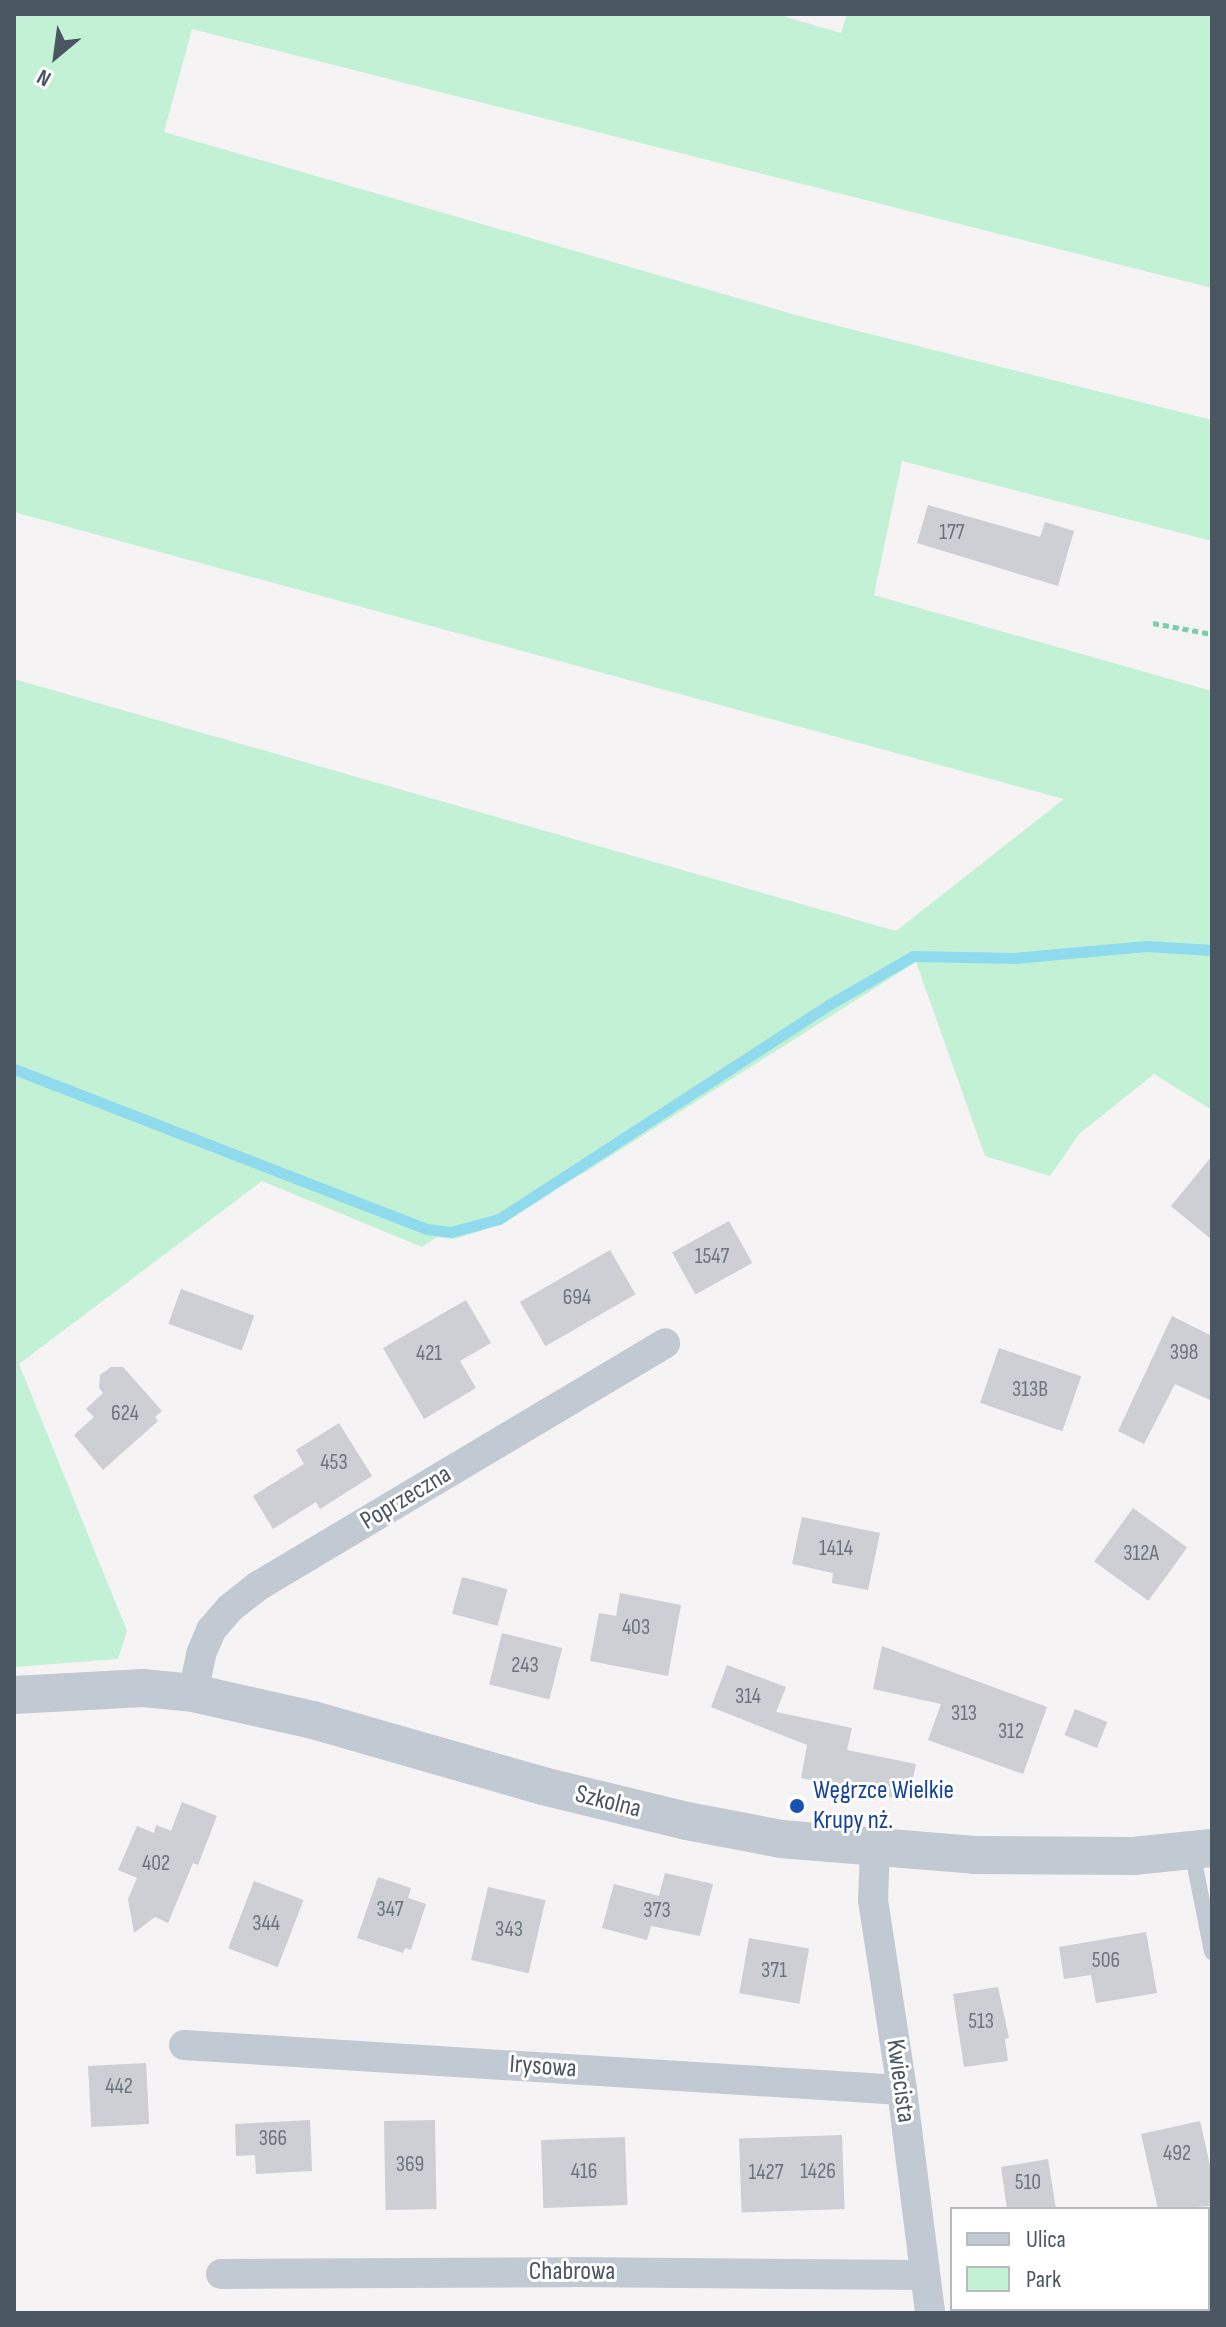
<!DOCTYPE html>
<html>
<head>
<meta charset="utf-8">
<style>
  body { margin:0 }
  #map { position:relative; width:1226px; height:2327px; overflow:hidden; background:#f5f3f3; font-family:"Sofia Sans Condensed",sans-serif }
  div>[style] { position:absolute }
  .green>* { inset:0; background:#c3f1d5 }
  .stream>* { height:11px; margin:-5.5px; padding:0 5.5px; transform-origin:5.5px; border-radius:5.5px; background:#90daee }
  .building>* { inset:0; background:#cdcfd5; transform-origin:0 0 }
  .path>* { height:5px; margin-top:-2.5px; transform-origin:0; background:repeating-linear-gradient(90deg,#7ad0a6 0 6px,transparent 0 10px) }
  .service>* { height:16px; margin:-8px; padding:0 8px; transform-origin:8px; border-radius:8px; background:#c1cad2 }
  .minor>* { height:30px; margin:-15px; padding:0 15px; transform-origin:15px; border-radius:15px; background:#c1cad2 }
  .tertiary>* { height:38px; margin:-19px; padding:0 19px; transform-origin:19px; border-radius:19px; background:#c1cad2 }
  .dots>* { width:22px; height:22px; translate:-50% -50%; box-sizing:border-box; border:4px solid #fff; border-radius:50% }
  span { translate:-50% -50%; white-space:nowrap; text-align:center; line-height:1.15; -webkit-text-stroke:6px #fff; paint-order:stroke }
  .number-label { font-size:22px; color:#6b747e }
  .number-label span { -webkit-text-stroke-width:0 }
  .street-label { font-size:26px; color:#4a5661 }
  .transit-label { font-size:26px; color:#164399 }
  .left { translate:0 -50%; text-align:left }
  .frame { position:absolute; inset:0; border:16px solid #4a5661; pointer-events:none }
  .legend { position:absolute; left:950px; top:2207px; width:260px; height:104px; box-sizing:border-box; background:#fff; border:2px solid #b7bbc0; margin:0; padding:10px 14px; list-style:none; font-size:24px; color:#4a5661 }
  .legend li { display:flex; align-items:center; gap:16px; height:40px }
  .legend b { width:40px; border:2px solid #b7bbc0 }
  .north { position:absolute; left:16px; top:16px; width:80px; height:80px; -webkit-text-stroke:6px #fff; paint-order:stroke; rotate:209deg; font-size:22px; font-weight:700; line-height:32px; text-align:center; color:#4a5661 }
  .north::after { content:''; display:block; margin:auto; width:28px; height:36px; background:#4a5661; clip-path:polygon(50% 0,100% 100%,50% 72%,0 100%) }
</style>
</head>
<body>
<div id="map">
  <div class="green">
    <div style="clip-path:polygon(14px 14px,776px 14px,841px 33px,847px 14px,1212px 14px,1212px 288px,192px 29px,164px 132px,803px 317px,1212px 420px,1212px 541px,902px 461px,874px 595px,1212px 691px,1212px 1110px,1154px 1074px,1079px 1134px,1050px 1176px,985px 1156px,916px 962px,587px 1171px,481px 1231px,454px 1239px,437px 1237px,422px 1247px,262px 1181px,19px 1364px,127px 1631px,118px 1659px,14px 1667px,14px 679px,896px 931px,1064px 799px,14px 512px)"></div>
  </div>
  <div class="stream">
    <div style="left:14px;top:1069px;width:443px;rotate:21.2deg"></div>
    <div style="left:427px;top:1229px;width:24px;rotate:7deg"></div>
    <div style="left:451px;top:1232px;width:50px;rotate:-15.2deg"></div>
    <div style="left:499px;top:1219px;width:395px;rotate:-33deg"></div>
    <div style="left:830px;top:1004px;width:96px;rotate:-30deg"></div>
    <div style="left:913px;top:956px;width:101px;rotate:1.1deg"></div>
    <div style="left:1014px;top:958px;width:133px;rotate:-5.2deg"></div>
    <div style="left:1146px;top:946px;width:66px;rotate:3.5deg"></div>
  </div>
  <div class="building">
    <div style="clip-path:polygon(928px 505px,1040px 537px,1045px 522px,1074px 531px,1058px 586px,917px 543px)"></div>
    <div style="clip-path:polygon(1212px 1156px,1212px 1240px,1171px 1206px)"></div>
    <div style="left:729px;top:1221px;width:48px;height:65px;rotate:61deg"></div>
    <div style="left:610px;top:1250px;width:51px;height:104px;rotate:60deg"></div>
    <div style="left:181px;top:1289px;width:78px;height:37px;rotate:20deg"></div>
    <div style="clip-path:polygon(466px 1300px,491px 1343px,460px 1361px,476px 1388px,424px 1419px,383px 1348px)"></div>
    <div style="clip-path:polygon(1172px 1316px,1212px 1336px,1212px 1401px,1175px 1384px,1144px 1444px,1118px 1431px)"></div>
    <div style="left:999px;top:1348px;width:87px;height:58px;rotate:19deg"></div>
    <div style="clip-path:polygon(111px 1367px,123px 1367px,162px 1411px,155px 1417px,158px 1421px,103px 1470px,74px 1435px,94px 1417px,86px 1409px,103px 1393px,99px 1388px,100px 1375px)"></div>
    <div style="clip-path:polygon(339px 1423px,372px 1476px,320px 1509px,316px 1502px,273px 1529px,253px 1496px,304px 1464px,296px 1450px)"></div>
    <div style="left:1133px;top:1508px;width:67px;height:66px;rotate:36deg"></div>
    <div style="clip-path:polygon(802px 1517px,880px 1533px,868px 1590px,832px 1583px,833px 1573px,792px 1564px)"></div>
    <div style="left:462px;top:1577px;width:47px;height:38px;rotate:15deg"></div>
    <div style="clip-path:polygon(620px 1593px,681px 1605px,668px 1676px,590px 1661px,599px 1613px,616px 1616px)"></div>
    <div style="left:502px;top:1633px;width:62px;height:53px;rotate:14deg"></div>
    <div style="clip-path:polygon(882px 1646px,1047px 1707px,1023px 1774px,928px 1740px,941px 1704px,873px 1689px)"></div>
    <div style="clip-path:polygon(727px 1665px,786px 1687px,776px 1712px,852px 1728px,847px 1750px,916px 1764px,908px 1801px,801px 1778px,807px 1745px,711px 1707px)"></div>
    <div style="left:1075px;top:1709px;width:35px;height:28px;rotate:22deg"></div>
    <div style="clip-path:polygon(182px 1802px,217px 1816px,198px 1865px,193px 1863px,168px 1923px,155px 1917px,134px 1933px,128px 1899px,137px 1878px,118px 1870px,137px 1826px,154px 1833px,156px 1825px,171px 1831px)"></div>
    <div style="clip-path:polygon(665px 1873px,713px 1884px,700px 1936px,651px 1926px,647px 1940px,602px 1928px,614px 1884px,659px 1896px)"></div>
    <div style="clip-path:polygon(378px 1877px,411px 1888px,408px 1898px,426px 1904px,411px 1950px,405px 1948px,403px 1953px,357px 1938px)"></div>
    <div style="left:254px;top:1881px;width:53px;height:72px;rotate:21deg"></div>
    <div style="left:488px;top:1887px;width:59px;height:75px;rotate:13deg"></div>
    <div style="clip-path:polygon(1146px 1932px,1157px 1993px,1096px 2003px,1091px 1975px,1064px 1979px,1059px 1947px)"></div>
    <div style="left:749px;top:1938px;width:61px;height:56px;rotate:10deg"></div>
    <div style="clip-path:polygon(998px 1987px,1009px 2038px,1005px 2039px,1008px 2061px,964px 2067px,953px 1994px)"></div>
    <div style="left:146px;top:2063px;width:61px;height:58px;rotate:87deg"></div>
    <div style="clip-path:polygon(310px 2120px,312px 2171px,256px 2174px,255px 2155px,236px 2156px,235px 2124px)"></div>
    <div style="left:435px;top:2120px;width:89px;height:51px;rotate:89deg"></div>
    <div style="clip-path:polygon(1200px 2121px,1212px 2174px,1212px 2206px,1158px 2209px,1141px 2134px)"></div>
    <div style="left:842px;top:2135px;width:74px;height:103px;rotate:88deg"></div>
    <div style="left:625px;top:2137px;width:68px;height:84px;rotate:88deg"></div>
    <div style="clip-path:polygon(1048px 2159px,1056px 2209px,1007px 2209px,1001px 2167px)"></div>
  </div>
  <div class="path">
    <div style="left:1153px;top:623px;width:60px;rotate:10.6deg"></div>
  </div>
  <div class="service">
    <div style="left:1192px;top:1851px;width:103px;rotate:78.8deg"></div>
  </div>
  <div class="minor">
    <div style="left:193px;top:1693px;width:40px;rotate:-78deg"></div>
    <div style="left:201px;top:1654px;width:26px;rotate:-67deg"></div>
    <div style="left:211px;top:1630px;width:29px;rotate:-49deg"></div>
    <div style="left:230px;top:1608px;width:36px;rotate:-38deg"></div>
    <div style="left:258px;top:1586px;width:474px;rotate:-30.8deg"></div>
    <div style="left:875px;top:1848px;width:52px;rotate:92.2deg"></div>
    <div style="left:873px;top:1900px;width:192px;rotate:81.3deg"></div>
    <div style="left:902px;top:2090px;width:225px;rotate:82.8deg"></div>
    <div style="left:184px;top:2045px;width:719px;rotate:3.59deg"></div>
    <div style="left:221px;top:2274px;width:350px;rotate:-0.3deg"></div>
    <div style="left:571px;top:2272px;width:352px;rotate:0.5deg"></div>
  </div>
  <div class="tertiary">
    <div style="left:14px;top:1695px;width:129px;rotate:-3.1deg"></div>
    <div style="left:143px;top:1688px;width:50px;rotate:5.7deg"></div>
    <div style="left:193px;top:1693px;width:123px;rotate:12.7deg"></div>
    <div style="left:313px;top:1720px;width:239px;rotate:16deg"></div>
    <div style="left:543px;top:1786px;width:148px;rotate:13.7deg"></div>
    <div style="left:687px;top:1821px;width:96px;rotate:10.8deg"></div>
    <div style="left:781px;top:1839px;width:194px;rotate:4.7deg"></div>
    <div style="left:974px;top:1855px;width:159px;rotate:0.4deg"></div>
    <div style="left:1133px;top:1856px;width:79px;rotate:-5.8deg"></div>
  </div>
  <div class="dots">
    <div style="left:797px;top:1806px;background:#1a4fb4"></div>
  </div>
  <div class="number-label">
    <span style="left:952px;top:533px">177</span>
    <span style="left:712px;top:1257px">1547</span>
    <span style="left:577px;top:1298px">694</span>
    <span style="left:1184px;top:1353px">398</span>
    <span style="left:429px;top:1354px">421</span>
    <span style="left:1030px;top:1390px">313B</span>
    <span style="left:125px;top:1414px">624</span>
    <span style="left:334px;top:1463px">453</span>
    <span style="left:836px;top:1549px">1414</span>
    <span style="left:1141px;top:1554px">312A</span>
    <span style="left:636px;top:1628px">403</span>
    <span style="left:525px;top:1666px">243</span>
    <span style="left:748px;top:1697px">314</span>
    <span style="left:964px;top:1714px">313</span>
    <span style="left:1011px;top:1732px">312</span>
    <span style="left:156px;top:1864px">402</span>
    <span style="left:390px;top:1910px">347</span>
    <span style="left:657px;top:1911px">373</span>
    <span style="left:266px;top:1924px">344</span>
    <span style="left:509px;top:1930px">343</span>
    <span style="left:1106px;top:1961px">506</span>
    <span style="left:774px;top:1971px">371</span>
    <span style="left:981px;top:2022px">513</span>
    <span style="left:119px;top:2087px">442</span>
    <span style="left:273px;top:2139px">366</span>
    <span style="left:1177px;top:2154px">492</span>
    <span style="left:410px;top:2165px">369</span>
    <span style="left:584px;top:2172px">416</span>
    <span style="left:818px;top:2172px">1426</span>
    <span style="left:766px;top:2173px">1427</span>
    <span style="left:1028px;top:2183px">510</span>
  </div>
  <div class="street-label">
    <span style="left:406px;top:1498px;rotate:-31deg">Poprzeczna</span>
    <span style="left:608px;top:1802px;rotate:14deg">Szkolna</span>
    <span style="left:543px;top:2067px;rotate:4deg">Irysowa</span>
    <span style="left:900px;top:2081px;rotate:82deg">Kwiecista</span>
    <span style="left:572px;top:2272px">Chabrowa</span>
  </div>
  <div class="transit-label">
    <span class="left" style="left:813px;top:1806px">Węgrzce Wielkie<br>Krupy nż.</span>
  </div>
  <div class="frame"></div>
  <ul class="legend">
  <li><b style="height:10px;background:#c1cad2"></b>Ulica</li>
  <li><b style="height:22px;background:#c3f1d5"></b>Park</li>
  </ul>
  <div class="north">N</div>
</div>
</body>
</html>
